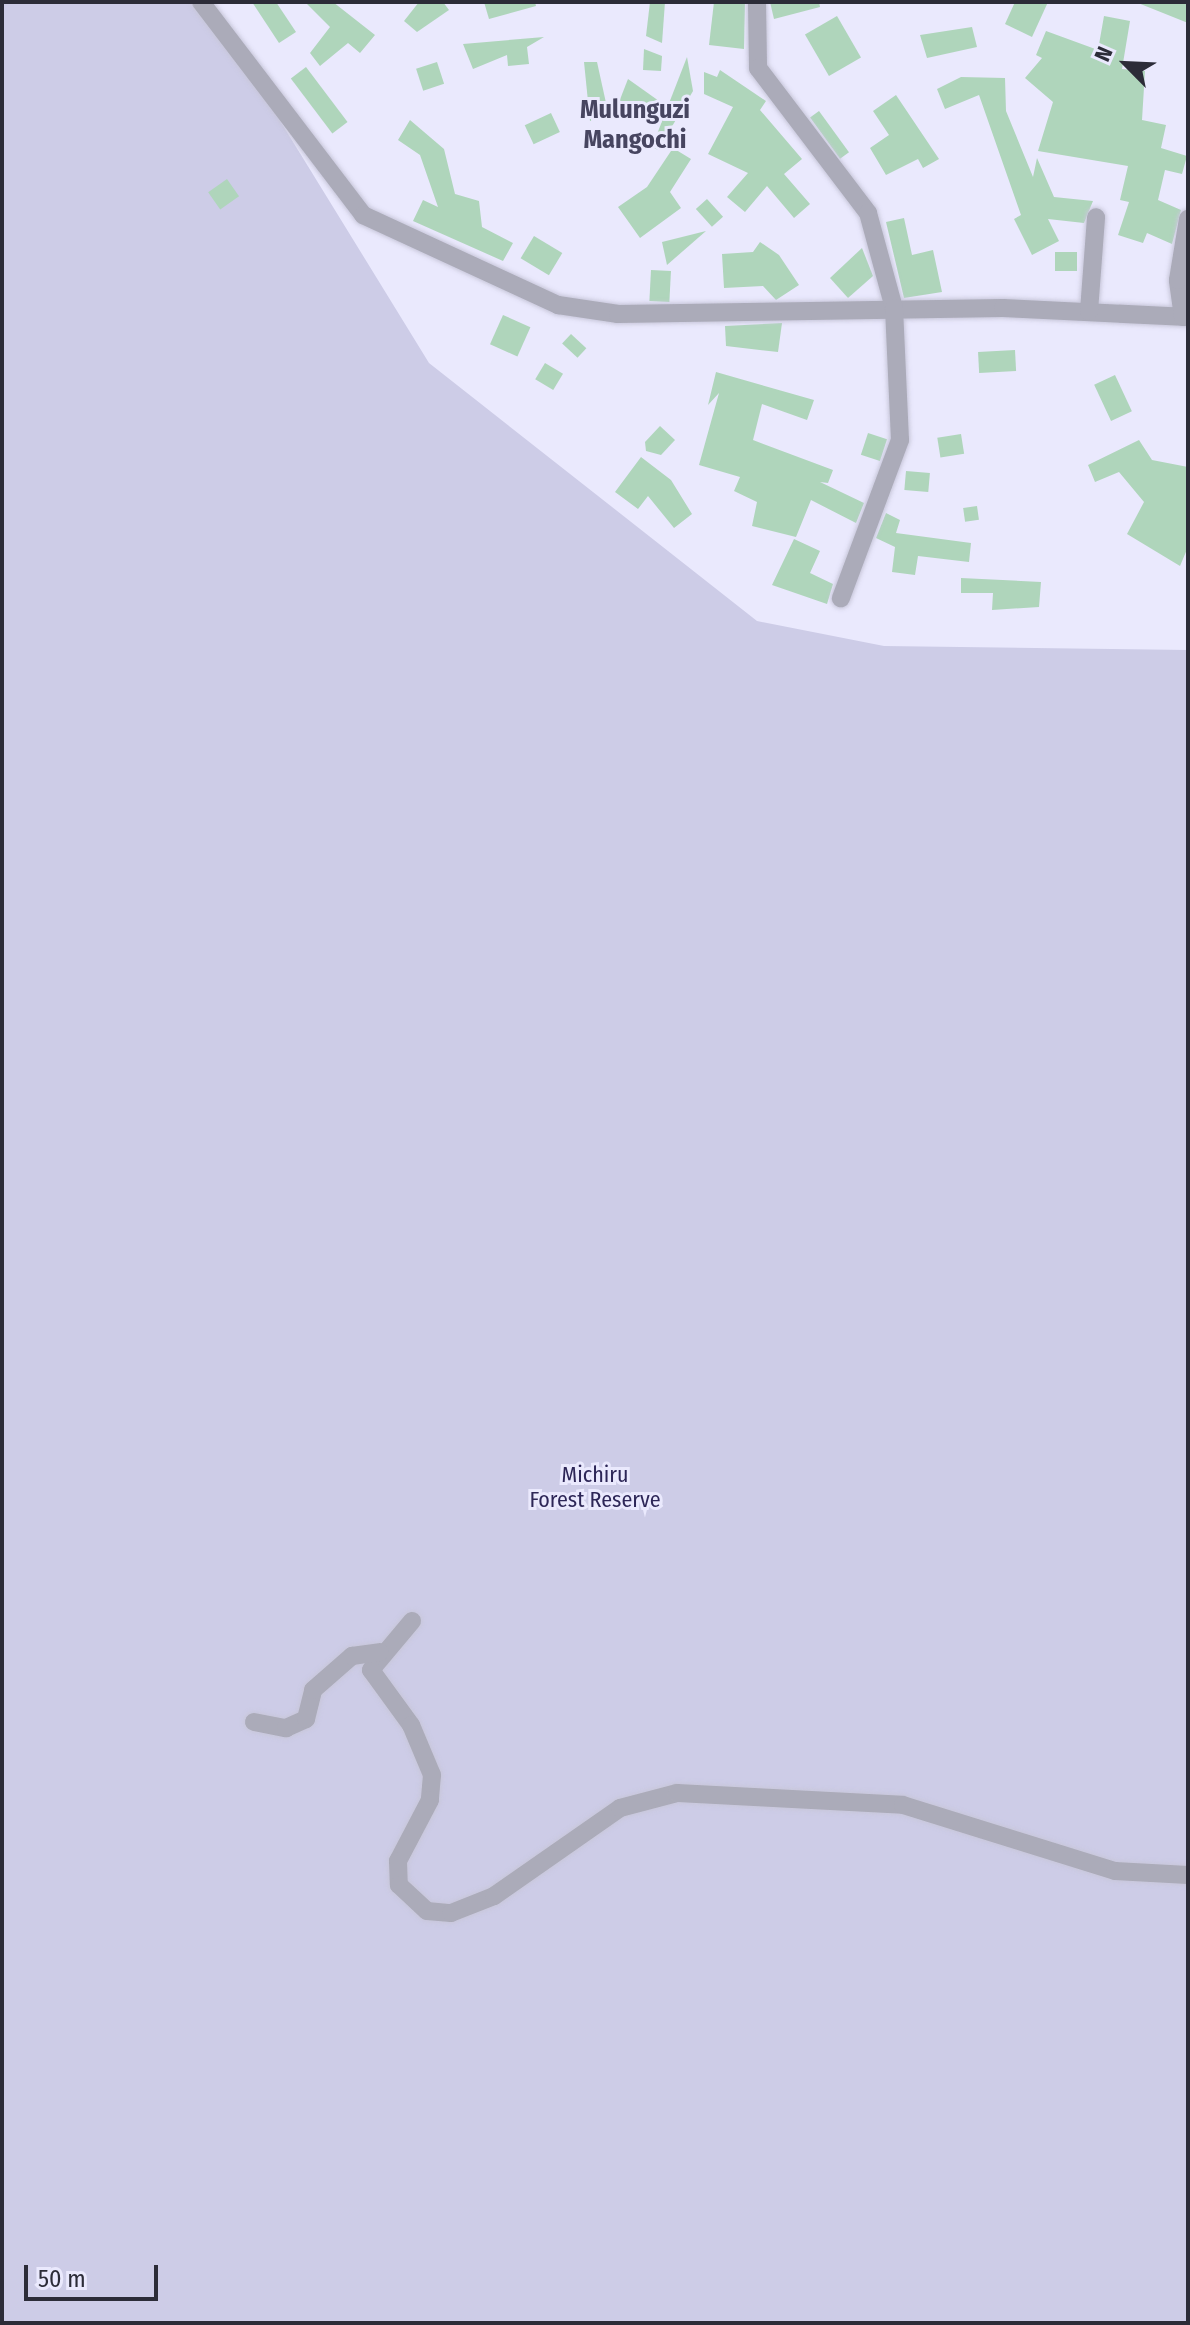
<!DOCTYPE html>
<html>
<head>
<meta charset="utf-8">
<style>
  body { margin:0 }
  #map { position:relative; width:1190px; height:2325px; overflow:hidden; background:#eae9fd; font-family:"Fira Sans Condensed",sans-serif }
  div>[style] { position:absolute }
  .green>* { inset:0; background:#cdcce7 }
  .building>* { inset:0; background:#afd5bb; transform-origin:0 0 }
  .roads { filter:drop-shadow(0 0 2px #c8c7da) drop-shadow(0 0 2px #c8c7da) }
  .minor>* { height:18px; margin:-9px; padding:0 9px; transform-origin:9px; border-radius:9px; background:#ababb9 }
  span { translate:-50% -50%; white-space:nowrap; text-align:center; line-height:1.15; -webkit-text-stroke:6px #eae9fd; paint-order:stroke }
  .park-label { font-size:22px; color:#2d2657 }
  .quarter-label { font-size:26px; color:#474560; font-weight:700 }
  .frame { position:absolute; inset:0; border:4px solid #2c2c38; pointer-events:none }
  .north { position:absolute; left:1086px; top:24px; width:80px; height:80px; -webkit-text-stroke:6px #eae9fd; paint-order:stroke; rotate:294deg; font-size:22px; font-weight:700; line-height:32px; text-align:center; color:#2c2c38 }
  .north::after { content:''; display:block; margin:auto; width:28px; height:36px; background:#2c2c38; clip-path:polygon(50% 0,100% 100%,50% 72%,0 100%) }
  .scale { position:absolute; left:24px; top:2265px; width:134px; height:36px; box-sizing:border-box; border:4px solid #2c2c38; border-top:0; padding-left:10px; font-size:24px; line-height:28px; white-space:nowrap; color:#2c2c38; -webkit-text-stroke:6px #eae9fd; paint-order:stroke }
</style>
</head>
<body>
<div id="map">
  <div class="green">
    <div style="clip-path:polygon(2px 2px,207px 2px,429px 363px,757px 621px,884px 646px,1188px 650px,1188px 2323px,2px 2323px)"></div>
  </div>
  <div class="building">
    <div style="clip-path:polygon(252px 2px,276px 2px,296px 32px,279px 43px)"></div>
    <div style="clip-path:polygon(305px 2px,333px 2px,375px 35px,360px 53px,348px 43px,320px 66px,310px 53px,330px 27px)"></div>
    <div style="clip-path:polygon(419px 2px,443px 2px,449px 10px,417px 32px,404px 21px)"></div>
    <div style="clip-path:polygon(484px 2px,535px 2px,536px 6px,489px 19px)"></div>
    <div style="clip-path:polygon(650px 2px,665px 2px,662px 43px,646px 36px)"></div>
    <div style="clip-path:polygon(714px 2px,745px 2px,744px 49px,709px 45px)"></div>
    <div style="clip-path:polygon(770px 2px,819px 2px,820px 7px,774px 19px)"></div>
    <div style="clip-path:polygon(1015px 2px,1048px 2px,1032px 37px,1005px 24px)"></div>
    <div style="clip-path:polygon(1138px 2px,1188px 2px,1188px 23px,1138px 3px)"></div>
    <div style="left:837px;top:16px;width:48px;height:37px;rotate:60deg"></div>
    <div style="clip-path:polygon(1104px 16px,1130px 21px,1122px 69px,1145px 71px,1142px 120px,1166px 125px,1161px 148px,1187px 156px,1182px 174px,1165px 170px,1158px 200px,1181px 210px,1172px 244px,1147px 233px,1143px 243px,1118px 235px,1129px 202px,1120px 200px,1128px 166px,1038px 151px,1053px 102px,1025px 78px,1042px 58px,1036px 55px,1046px 31px,1098px 50px)"></div>
    <div style="clip-path:polygon(972px 27px,977px 47px,927px 58px,920px 35px)"></div>
    <div style="clip-path:polygon(544px 37px,527px 47px,529px 64px,508px 66px,507px 55px,473px 69px,463px 44px)"></div>
    <div style="clip-path:polygon(644px 49px,662px 56px,661px 71px,643px 70px)"></div>
    <div style="clip-path:polygon(687px 57px,693px 91px,658px 150px,652px 147px)"></div>
    <div style="left:437px;top:62px;width:23px;height:22px;rotate:72deg"></div>
    <div style="clip-path:polygon(584px 62px,597px 62px,608px 112px,598px 120px,590px 121px)"></div>
    <div style="left:306px;top:67px;width:69px;height:19px;rotate:53deg"></div>
    <div style="clip-path:polygon(720px 70px,766px 101px,760px 110px,802px 159px,784px 174px,810px 204px,794px 218px,767px 186px,745px 212px,727px 197px,748px 173px,708px 154px,733px 107px,704px 94px,704px 72px,717px 77px)"></div>
    <div style="clip-path:polygon(961px 77px,1005px 78px,1006px 111px,1033px 177px,1037px 158px,1054px 197px,1093px 201px,1084px 223px,1048px 219px,1059px 241px,1032px 255px,1014px 219px,1021px 215px,979px 95px,945px 109px,937px 89px)"></div>
    <div style="clip-path:polygon(628px 79px,659px 101px,658px 119px,619px 102px)"></div>
    <div style="clip-path:polygon(896px 95px,939px 159px,923px 168px,918px 159px,886px 175px,870px 148px,889px 135px,873px 111px)"></div>
    <div style="left:819px;top:111px;width:51px;height:11px;rotate:54deg"></div>
    <div style="left:551px;top:113px;width:21px;height:29px;rotate:65deg"></div>
    <div style="clip-path:polygon(410px 120px,444px 149px,455px 194px,479px 201px,482px 227px,513px 243px,503px 261px,413px 221px,423px 200px,438px 207px,420px 155px,398px 140px)"></div>
    <div style="clip-path:polygon(673px 148px,691px 159px,670px 192px,681px 208px,640px 238px,618px 207px,647px 187px)"></div>
    <div style="left:227px;top:179px;width:21px;height:23px;rotate:55deg"></div>
    <div style="left:707px;top:199px;width:24px;height:15px;rotate:48deg"></div>
    <div style="clip-path:polygon(904px 218px,912px 255px,933px 250px,942px 292px,904px 298px,886px 222px)"></div>
    <div style="clip-path:polygon(706px 231px,667px 265px,662px 242px)"></div>
    <div style="left:534px;top:236px;width:33px;height:26px;rotate:31deg"></div>
    <div style="clip-path:polygon(760px 242px,779px 255px,799px 285px,776px 300px,763px 286px,724px 288px,722px 254px,753px 252px)"></div>
    <div style="clip-path:polygon(862px 248px,873px 276px,848px 298px,830px 278px)"></div>
    <div style="left:1055px;top:252px;width:22px;height:19px"></div>
    <div style="left:651px;top:270px;width:20px;height:31px;rotate:3deg"></div>
    <div style="left:503px;top:315px;width:30px;height:32px;rotate:24deg"></div>
    <div style="clip-path:polygon(782px 323px,778px 352px,726px 346px,725px 326px)"></div>
    <div style="left:571px;top:334px;width:21px;height:13px;rotate:43deg"></div>
    <div style="left:1015px;top:350px;width:21px;height:37px;rotate:87deg"></div>
    <div style="left:545px;top:363px;width:21px;height:19px;rotate:31deg"></div>
    <div style="clip-path:polygon(716px 372px,814px 400px,807px 420px,762px 404px,753px 440px,833px 470px,828px 483px,820px 482px,864px 503px,856px 523px,811px 500px,796px 537px,752px 526px,757px 502px,734px 491px,740px 477px,699px 465px,719px 393px,708px 405px)"></div>
    <div style="left:1115px;top:375px;width:40px;height:23px;rotate:65deg"></div>
    <div style="clip-path:polygon(660px 426px,675px 440px,661px 455px,646px 451px,645px 442px)"></div>
    <div style="left:868px;top:433px;width:20px;height:23px;rotate:18deg"></div>
    <div style="left:961px;top:434px;width:20px;height:24px;rotate:81deg"></div>
    <div style="clip-path:polygon(1139px 440px,1152px 460px,1188px 467px,1188px 547px,1180px 566px,1127px 534px,1144px 502px,1119px 472px,1095px 482px,1088px 465px)"></div>
    <div style="clip-path:polygon(641px 457px,671px 480px,692px 514px,674px 528px,648px 496px,638px 509px,615px 492px)"></div>
    <div style="left:906px;top:471px;width:24px;height:19px;rotate:5deg"></div>
    <div style="left:977px;top:506px;width:14px;height:14px;rotate:82deg"></div>
    <div style="clip-path:polygon(886px 513px,900px 520px,896px 533px,971px 543px,969px 562px,918px 556px,915px 575px,892px 572px,895px 547px,876px 538px)"></div>
    <div style="clip-path:polygon(794px 539px,820px 551px,810px 573px,833px 584px,827px 604px,772px 585px)"></div>
    <div style="clip-path:polygon(961px 578px,1041px 582px,1039px 607px,992px 610px,993px 593px,961px 593px)"></div>
  </div>
  <div class="roads">
    <div class="minor">
      <div style="left:201px;top:2px;width:268px;rotate:52.7deg"></div>
      <div style="left:363px;top:215px;width:215px;rotate:24.8deg"></div>
      <div style="left:558px;top:305px;width:61px;rotate:8.5deg"></div>
      <div style="left:618px;top:314px;width:385px;rotate:-0.9deg"></div>
      <div style="left:1003px;top:308px;width:185px;rotate:2.8deg"></div>
      <div style="left:757px;top:2px;width:66px;rotate:89.1deg"></div>
      <div style="left:758px;top:68px;width:182px;rotate:52.8deg"></div>
      <div style="left:868px;top:213px;width:98px;rotate:74.7deg"></div>
      <div style="left:894px;top:308px;width:132px;rotate:87.4deg"></div>
      <div style="left:900px;top:440px;width:169px;rotate:110.5deg"></div>
      <div style="left:1089px;top:311px;width:94px;rotate:-85.7deg"></div>
      <div style="left:1183px;top:317px;width:37px;rotate:-98deg"></div>
      <div style="left:1178px;top:280px;width:62px;rotate:-80.7deg"></div>
      <div style="left:412px;top:1621px;width:64px;rotate:129.9deg"></div>
      <div style="left:371px;top:1670px;width:68px;rotate:54deg"></div>
      <div style="left:411px;top:1725px;width:54px;rotate:67.2deg"></div>
      <div style="left:432px;top:1775px;width:25px;rotate:95deg"></div>
      <div style="left:430px;top:1800px;width:69px;rotate:117.7deg"></div>
      <div style="left:398px;top:1861px;width:24px;rotate:88deg"></div>
      <div style="left:399px;top:1885px;width:38px;rotate:43deg"></div>
      <div style="left:427px;top:1911px;width:24px;rotate:5deg"></div>
      <div style="left:451px;top:1913px;width:46px;rotate:-21.6deg"></div>
      <div style="left:494px;top:1896px;width:154px;rotate:-34.9deg"></div>
      <div style="left:620px;top:1808px;width:59px;rotate:-14.7deg"></div>
      <div style="left:677px;top:1793px;width:226px;rotate:3deg"></div>
      <div style="left:903px;top:1805px;width:222px;rotate:17.3deg"></div>
      <div style="left:1115px;top:1871px;width:73px;rotate:3.1deg"></div>
      <div style="left:254px;top:1722px;width:33px;rotate:11deg"></div>
      <div style="left:286px;top:1728px;width:22px;rotate:-24deg"></div>
      <div style="left:306px;top:1719px;width:30px;rotate:-76deg"></div>
      <div style="left:313px;top:1690px;width:52px;rotate:-41.1deg"></div>
      <div style="left:352px;top:1656px;width:28px;rotate:-8deg"></div>
    </div>
  </div>
  <div class="park-label">
    <span style="left:595px;top:1487px">Michiru<br>Forest Reserve</span>
  </div>
  <div class="quarter-label">
    <span style="left:635px;top:125px">Mulunguzi<br>Mangochi</span>
  </div>
  <div class="frame"></div>
  <div class="north">N</div>
  <div class="scale">50 m</div>
</div>
</body>
</html>
